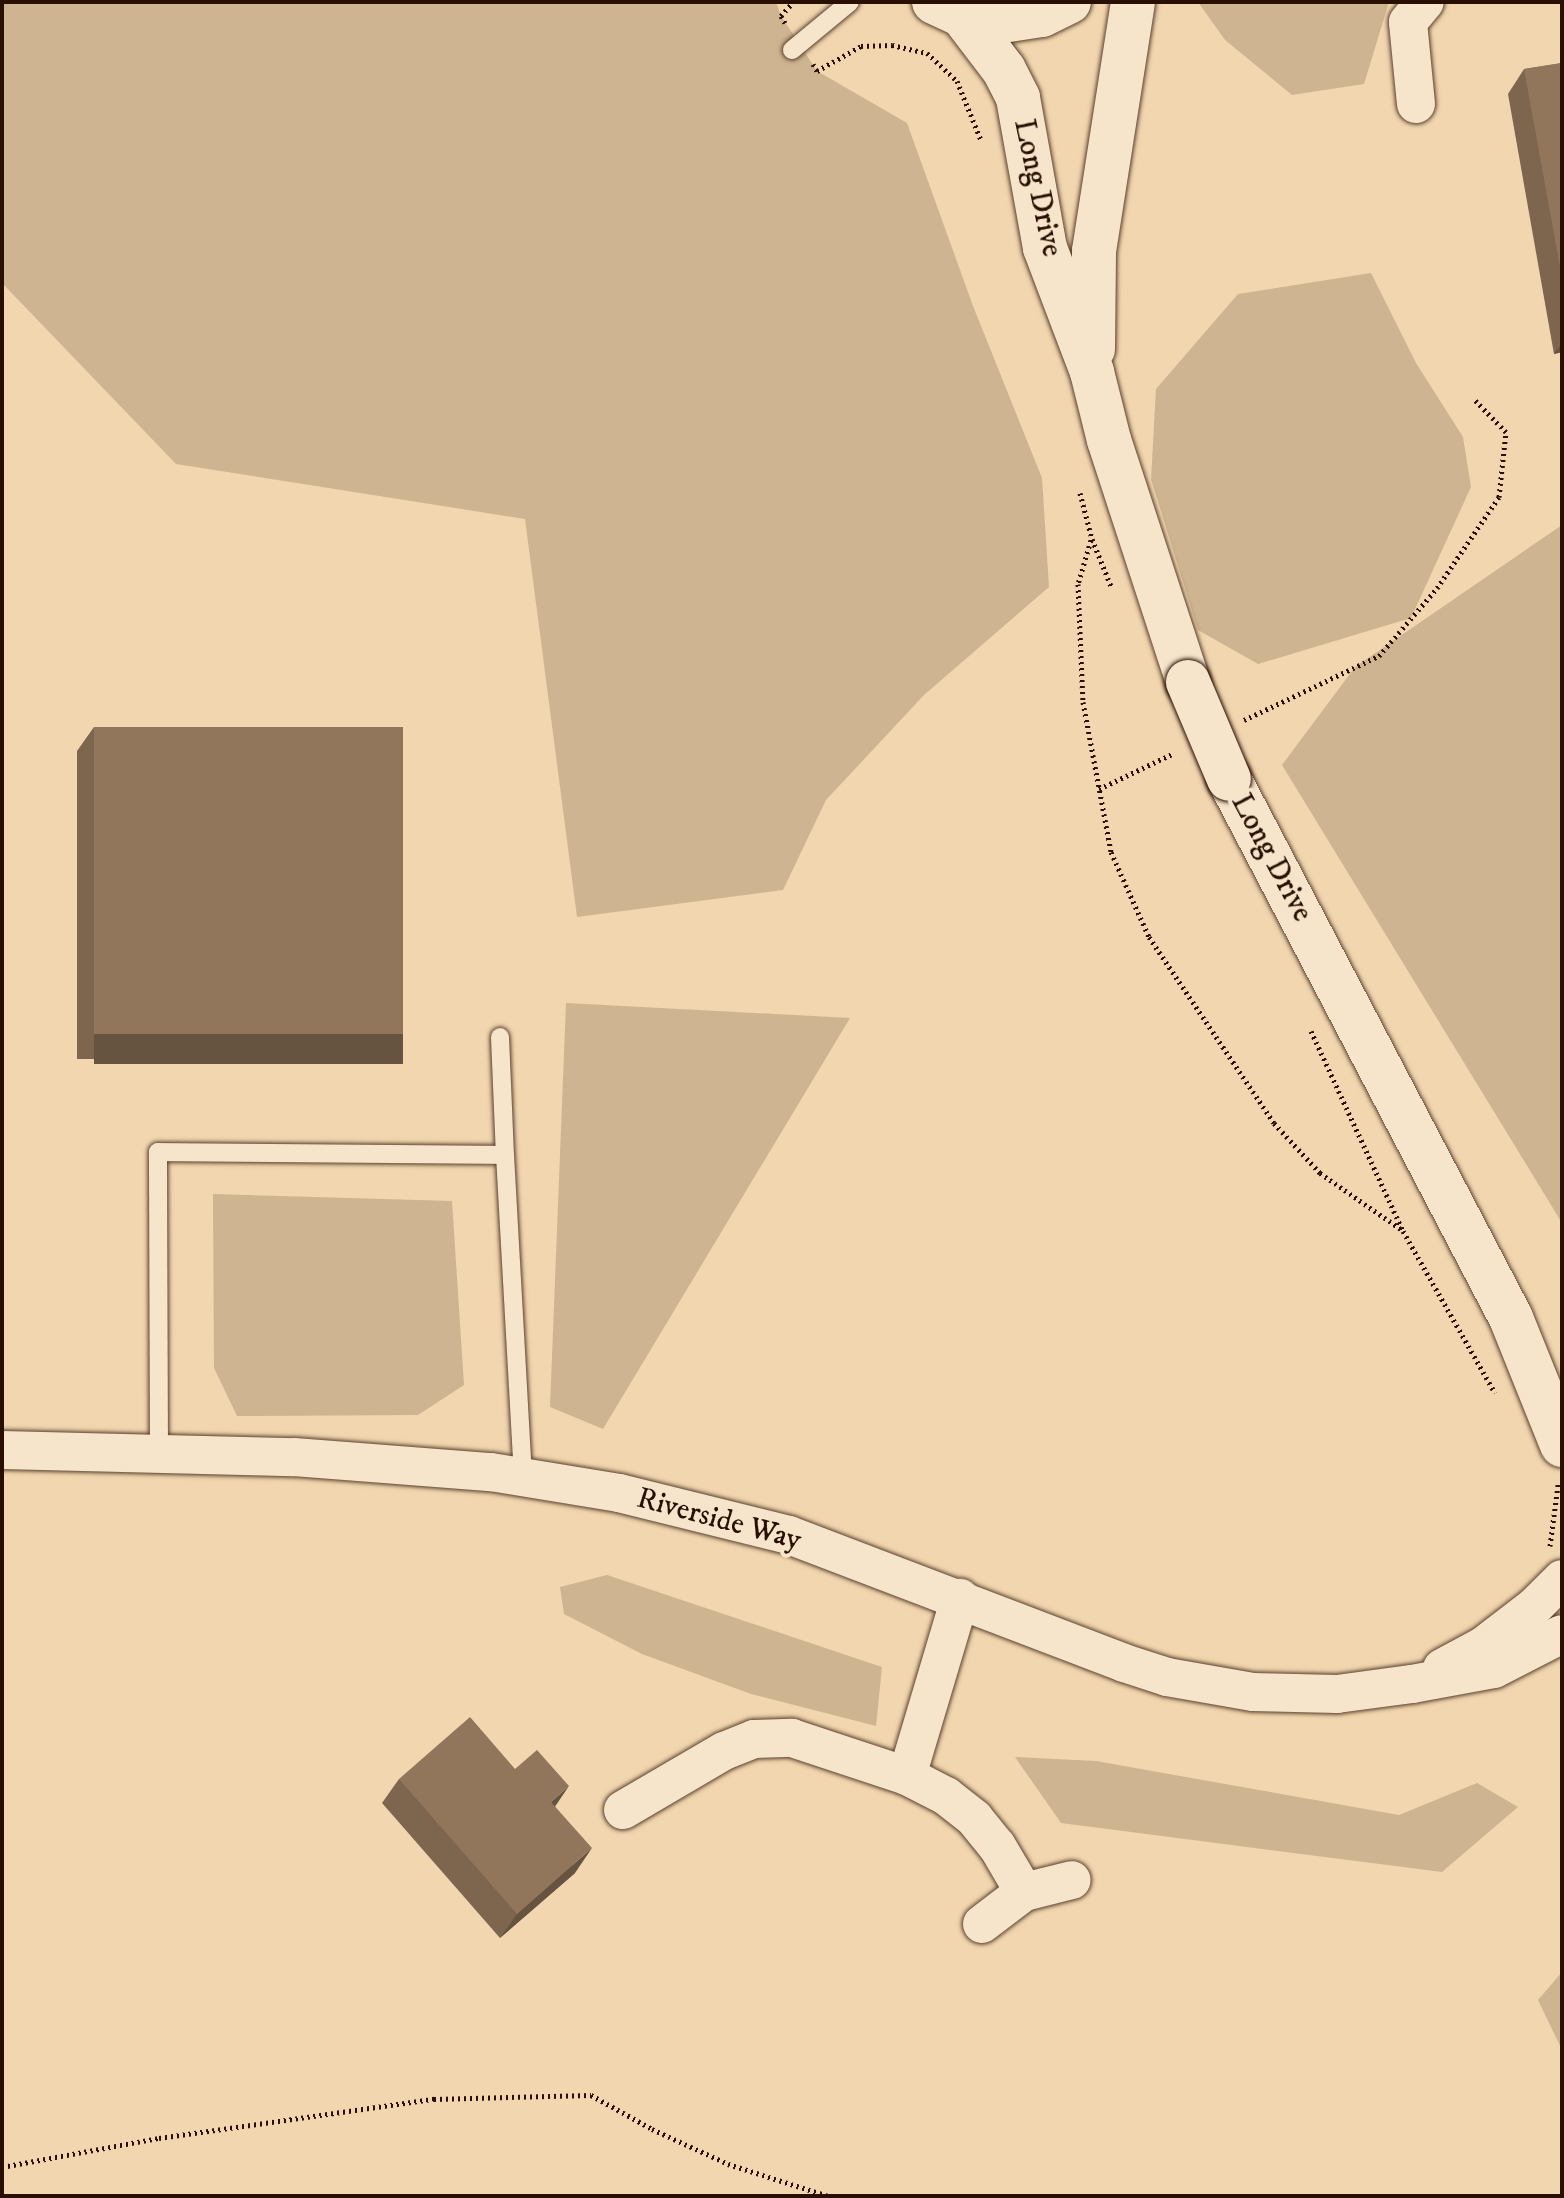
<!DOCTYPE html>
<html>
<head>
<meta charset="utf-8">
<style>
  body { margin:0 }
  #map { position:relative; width:1564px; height:2198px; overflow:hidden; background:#f1d6af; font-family:"IM FELL DW Pica",serif }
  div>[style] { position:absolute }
  .green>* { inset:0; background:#cfb491 }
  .path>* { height:5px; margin-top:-2.5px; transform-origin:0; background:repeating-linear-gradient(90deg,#280f00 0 2px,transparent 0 6px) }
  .roads { filter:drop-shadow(0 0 2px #5a412c) drop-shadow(0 0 2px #5a412c) }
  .service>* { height:18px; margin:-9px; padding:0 9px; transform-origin:9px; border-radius:9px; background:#f6e4cb }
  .minor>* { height:38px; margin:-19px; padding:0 19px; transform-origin:19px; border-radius:19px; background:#f6e4cb }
  .secondary>* { height:44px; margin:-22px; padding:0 22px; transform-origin:22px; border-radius:22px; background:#f6e4cb }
  .bridges { filter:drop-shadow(0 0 2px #280f00) drop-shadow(0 0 2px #280f00) }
  .secondary-bridge>* { height:44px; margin:-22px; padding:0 22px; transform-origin:22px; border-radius:22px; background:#f6e4cb }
  .wall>* { inset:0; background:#7d654e }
  .shaded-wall>* { inset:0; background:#665340; transform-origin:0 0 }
  .building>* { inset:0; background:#91765b; transform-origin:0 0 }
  span { translate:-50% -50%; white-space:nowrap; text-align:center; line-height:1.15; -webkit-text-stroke:8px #f6e4cb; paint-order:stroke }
  .street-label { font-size:30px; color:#280f00 }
  .frame { position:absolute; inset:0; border:4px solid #280f00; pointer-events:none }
</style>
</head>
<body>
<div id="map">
  <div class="green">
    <div style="clip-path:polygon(2px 2px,776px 2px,781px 16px,817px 71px,907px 123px,973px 306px,1042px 478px,1049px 587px,924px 695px,826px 800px,783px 890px,577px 917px,525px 519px,176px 464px,2px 283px)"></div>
    <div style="clip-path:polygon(1198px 2px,1389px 2px,1364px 84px,1292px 95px,1225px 40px)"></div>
    <div style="clip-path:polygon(1371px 273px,1416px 363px,1463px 437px,1471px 487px,1411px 618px,1258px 664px,1198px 630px,1151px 479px,1156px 389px,1238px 294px)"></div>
    <div style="clip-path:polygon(1562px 525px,1562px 1223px,1282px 765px,1355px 667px)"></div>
    <div style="clip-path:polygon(566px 1003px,850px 1018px,603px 1429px,550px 1407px)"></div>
    <div style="clip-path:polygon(213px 1194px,452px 1201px,464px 1385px,418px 1415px,237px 1416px,214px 1368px)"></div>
    <div style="clip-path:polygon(607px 1575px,882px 1667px,876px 1726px,751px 1694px,642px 1654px,564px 1614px,560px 1587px)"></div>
    <div style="clip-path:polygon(1015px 1757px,1096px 1761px,1399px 1815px,1477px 1783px,1518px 1807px,1442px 1872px,1061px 1823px)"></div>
    <div style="clip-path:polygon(1562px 1972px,1562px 2050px,1538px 2000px)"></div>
  </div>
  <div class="path">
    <div style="left:785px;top:23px;width:8px;rotate:-120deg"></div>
    <div style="left:781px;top:16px;width:18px;rotate:-49deg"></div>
    <div style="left:813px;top:64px;width:8px;rotate:60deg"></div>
    <div style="left:817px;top:71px;width:51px;rotate:-29.6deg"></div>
    <div style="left:861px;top:46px;width:31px;rotate:-2deg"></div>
    <div style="left:892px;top:45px;width:36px;rotate:13deg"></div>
    <div style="left:927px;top:53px;width:41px;rotate:43deg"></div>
    <div style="left:957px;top:81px;width:64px;rotate:67.9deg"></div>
    <div style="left:1080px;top:493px;width:48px;rotate:75.4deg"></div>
    <div style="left:1092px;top:539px;width:51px;rotate:68deg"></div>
    <div style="left:1091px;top:540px;width:46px;rotate:106.5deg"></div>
    <div style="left:1078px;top:584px;width:118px;rotate:87.6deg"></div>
    <div style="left:1083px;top:702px;width:153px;rotate:79.4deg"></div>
    <div style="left:1111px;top:852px;width:93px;rotate:65.9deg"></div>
    <div style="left:1149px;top:937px;width:224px;rotate:56.1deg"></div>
    <div style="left:1274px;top:1123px;width:68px;rotate:47.4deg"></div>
    <div style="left:1320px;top:1173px;width:100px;rotate:34.8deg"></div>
    <div style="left:1244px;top:720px;width:149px;rotate:-25.4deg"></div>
    <div style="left:1379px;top:656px;width:89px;rotate:-49.5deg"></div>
    <div style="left:1437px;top:588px;width:110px;rotate:-55.7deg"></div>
    <div style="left:1499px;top:497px;width:65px;rotate:-83.9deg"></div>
    <div style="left:1506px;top:432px;width:47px;rotate:-134.1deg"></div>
    <div style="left:1099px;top:789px;width:83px;rotate:-25.6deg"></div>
    <div style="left:1311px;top:1031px;width:220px;rotate:65.3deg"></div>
    <div style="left:1403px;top:1231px;width:186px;rotate:60.4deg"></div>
    <div style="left:1550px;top:1546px;width:62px;rotate:-82.5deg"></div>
    <div style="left:2px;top:2167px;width:160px;rotate:-10.5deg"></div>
    <div style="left:159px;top:2138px;width:278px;rotate:-8.1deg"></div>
    <div style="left:434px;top:2099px;width:157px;rotate:-1.5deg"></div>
    <div style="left:591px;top:2095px;width:70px;rotate:29.1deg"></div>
    <div style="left:652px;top:2129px;width:84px;rotate:24.7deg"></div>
    <div style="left:728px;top:2164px;width:105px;rotate:17.7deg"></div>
  </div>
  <div class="roads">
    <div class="service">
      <div style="left:792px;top:50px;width:75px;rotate:-39.6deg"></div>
      <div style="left:500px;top:1037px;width:118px;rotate:87.6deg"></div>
      <div style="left:159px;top:1454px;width:302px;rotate:-90.2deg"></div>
      <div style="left:158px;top:1152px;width:347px;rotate:0.5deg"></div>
      <div style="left:505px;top:1155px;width:323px;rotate:86.8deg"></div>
    </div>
    <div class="minor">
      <div style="left:1416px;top:104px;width:82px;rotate:-95.6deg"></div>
      <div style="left:1408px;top:22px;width:26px;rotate:-50deg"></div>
      <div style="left:2px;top:1450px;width:292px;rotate:1.4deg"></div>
      <div style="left:294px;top:1457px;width:198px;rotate:4.4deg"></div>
      <div style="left:491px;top:1472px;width:130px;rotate:9.3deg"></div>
      <div style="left:619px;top:1493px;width:175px;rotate:13.9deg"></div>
      <div style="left:789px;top:1535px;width:359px;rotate:20.9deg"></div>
      <div style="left:1124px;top:1663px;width:45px;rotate:18deg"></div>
      <div style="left:1167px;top:1677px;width:87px;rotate:9.9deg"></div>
      <div style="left:1253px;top:1692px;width:84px;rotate:1.4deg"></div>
      <div style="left:1337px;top:1694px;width:76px;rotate:-7.6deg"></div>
      <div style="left:1412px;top:1684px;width:83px;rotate:-10.4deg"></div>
      <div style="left:1494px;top:1669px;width:76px;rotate:-27.2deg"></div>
      <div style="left:1442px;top:1668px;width:47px;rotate:-28.2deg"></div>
      <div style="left:1483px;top:1646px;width:66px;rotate:-37.6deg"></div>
      <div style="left:1535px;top:1606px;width:38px;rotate:-45deg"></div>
      <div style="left:907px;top:1776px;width:186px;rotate:-73.4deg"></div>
      <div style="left:623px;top:1810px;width:117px;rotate:-30.3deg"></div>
      <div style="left:724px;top:1751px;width:32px;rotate:-22deg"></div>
      <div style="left:754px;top:1739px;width:38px;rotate:-2deg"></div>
      <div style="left:792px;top:1738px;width:121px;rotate:18.3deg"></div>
      <div style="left:907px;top:1776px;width:44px;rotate:27.1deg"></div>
      <div style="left:946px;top:1796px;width:36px;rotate:38deg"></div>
      <div style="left:974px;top:1818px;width:36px;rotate:51deg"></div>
      <div style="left:997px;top:1846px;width:53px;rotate:59.6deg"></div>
      <div style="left:982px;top:1924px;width:53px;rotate:-37.3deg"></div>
      <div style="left:1024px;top:1892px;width:49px;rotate:-14deg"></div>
    </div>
    <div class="secondary">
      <div style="left:934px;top:2px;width:31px;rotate:25deg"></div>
      <div style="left:962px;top:15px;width:40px;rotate:8.5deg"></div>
      <div style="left:1002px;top:21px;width:40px;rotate:-8.5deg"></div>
      <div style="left:1042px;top:15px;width:30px;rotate:-26deg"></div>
      <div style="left:962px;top:15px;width:69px;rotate:52.6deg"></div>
      <div style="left:1004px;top:70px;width:31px;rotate:63deg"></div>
      <div style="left:1018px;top:98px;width:152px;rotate:79.8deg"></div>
      <div style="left:1045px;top:248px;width:133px;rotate:69.2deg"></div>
      <div style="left:1092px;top:372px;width:70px;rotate:76deg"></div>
      <div style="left:1109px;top:440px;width:255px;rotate:71.9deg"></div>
      <div style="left:1093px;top:349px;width:98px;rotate:-89.4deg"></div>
      <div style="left:1094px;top:251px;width:252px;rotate:-81.1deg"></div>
      <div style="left:1229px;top:779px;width:608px;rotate:62.38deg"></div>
      <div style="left:1511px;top:1318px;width:137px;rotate:68.1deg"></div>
    </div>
  </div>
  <div class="bridges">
    <div class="secondary-bridge">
      <div style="left:1188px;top:682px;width:105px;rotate:67.1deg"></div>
    </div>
  </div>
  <div class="wall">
    <div style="clip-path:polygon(1562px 63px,1562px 352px,1554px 354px,1508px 94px,1524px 69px)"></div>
    <div style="clip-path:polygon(94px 727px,386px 1059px,77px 1059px,77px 751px)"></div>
    <div style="clip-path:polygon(399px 1779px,555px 1806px,575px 1873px,500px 1938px,382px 1803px)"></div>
  </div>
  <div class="shaded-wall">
    <div style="clip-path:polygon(1562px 343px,1562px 352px,1554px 354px)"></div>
    <div style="left:94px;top:1034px;width:309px;height:30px"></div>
    <div style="clip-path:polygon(569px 1786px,552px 1811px,551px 1802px)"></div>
    <div style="clip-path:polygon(592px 1848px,575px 1873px,500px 1938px,517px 1914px)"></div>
  </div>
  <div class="building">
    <div style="clip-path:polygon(1562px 63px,1562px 278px,1524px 69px)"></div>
    <div style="left:94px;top:727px;width:309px;height:307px"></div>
    <div style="clip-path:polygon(470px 1717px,515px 1769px,537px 1750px,569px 1786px,551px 1802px,592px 1848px,517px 1914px,399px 1779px)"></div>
  </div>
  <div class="street-label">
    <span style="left:1037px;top:188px;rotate:78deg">Long Drive</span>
    <span style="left:1271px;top:858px;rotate:62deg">Long Drive</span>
    <span style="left:719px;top:1520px;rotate:15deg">Riverside Way</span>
  </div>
  <div class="frame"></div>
</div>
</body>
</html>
